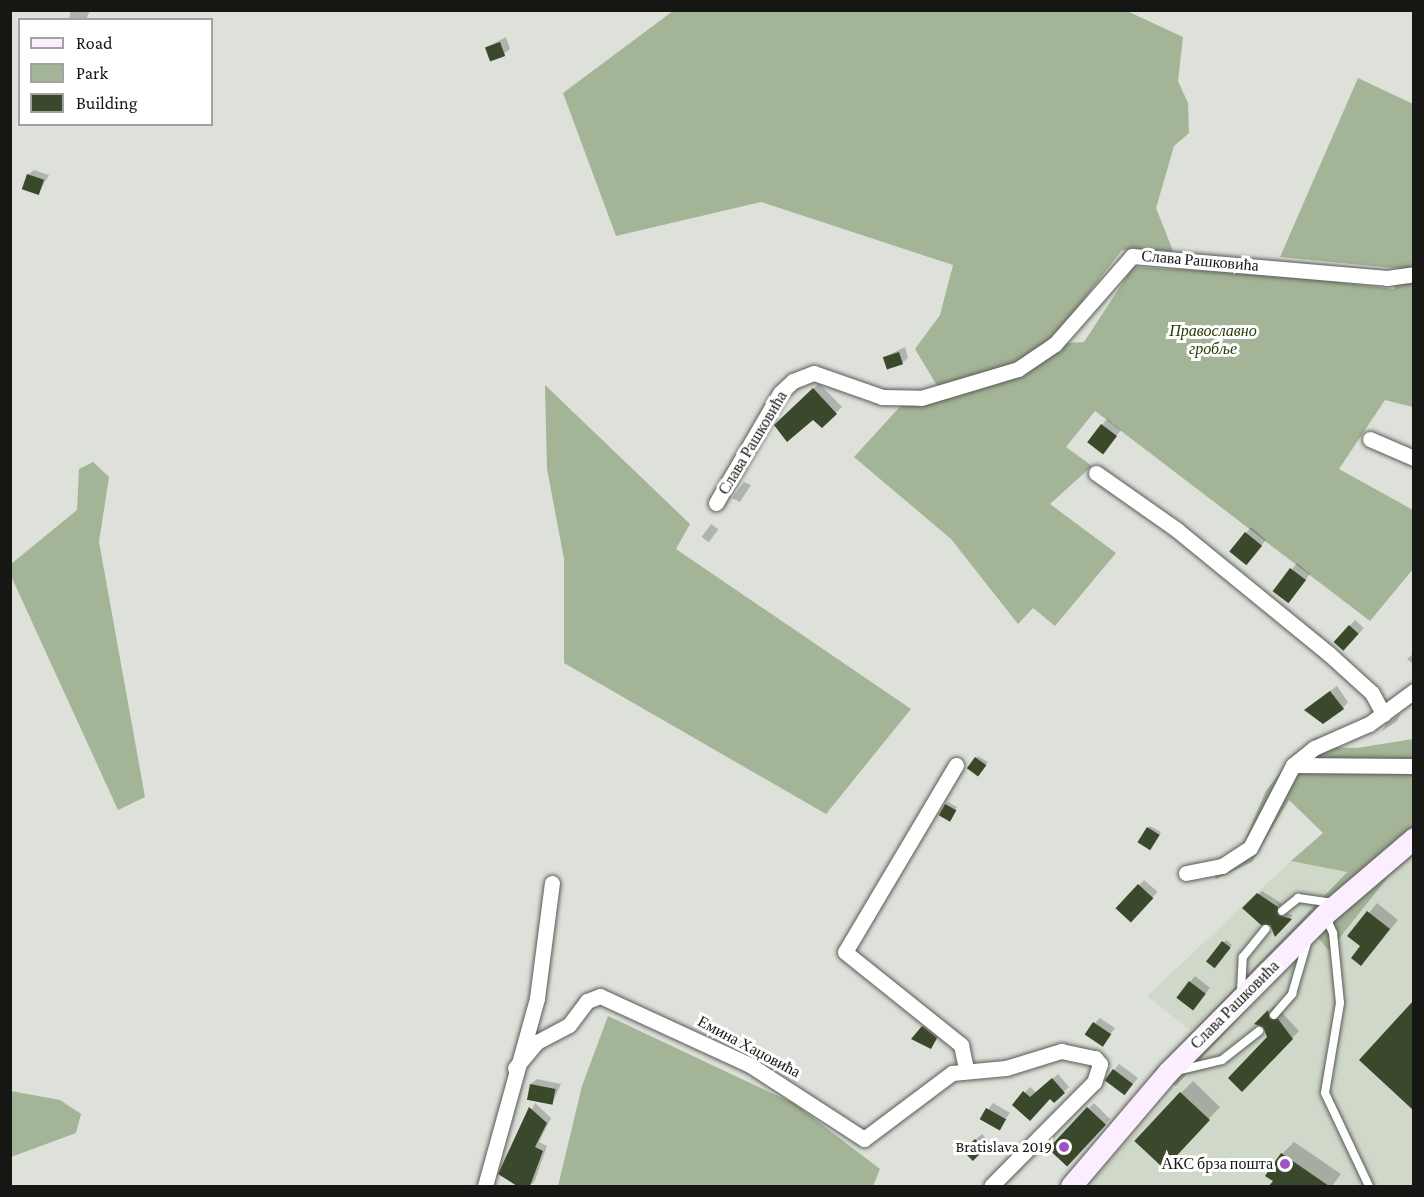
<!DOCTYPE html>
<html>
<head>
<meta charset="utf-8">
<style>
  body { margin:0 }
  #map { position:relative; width:1424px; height:1197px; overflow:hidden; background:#dde1da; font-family:"Crimson Pro",serif }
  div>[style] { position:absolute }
  .built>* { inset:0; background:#d0d8ca }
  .green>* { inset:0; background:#a4b497 }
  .shadow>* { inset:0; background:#0003; transform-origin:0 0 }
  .building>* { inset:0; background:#3a482b; transform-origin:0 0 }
  .roads { filter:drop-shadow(0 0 2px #585b55) drop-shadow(0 0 2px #585b55) }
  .service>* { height:8px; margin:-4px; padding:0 4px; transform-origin:4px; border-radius:4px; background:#fff }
  .minor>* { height:15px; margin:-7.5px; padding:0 7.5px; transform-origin:7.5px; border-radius:7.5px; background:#fff }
  .secondary>* { height:21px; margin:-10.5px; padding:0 10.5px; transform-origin:10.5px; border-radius:10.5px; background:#faeeff }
  .dots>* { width:16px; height:16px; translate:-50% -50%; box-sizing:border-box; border:3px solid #fff; border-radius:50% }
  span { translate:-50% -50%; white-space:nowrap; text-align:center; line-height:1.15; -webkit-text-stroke:6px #fff; paint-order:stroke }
  .street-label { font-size:16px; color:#161715 }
  .park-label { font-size:16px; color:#263c07; font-style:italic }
  .poi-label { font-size:16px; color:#161715 }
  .right { translate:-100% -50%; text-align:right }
  .frame { position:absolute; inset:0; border:12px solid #161715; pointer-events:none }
  .legend { position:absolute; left:18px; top:18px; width:195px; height:108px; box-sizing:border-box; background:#fff; border:2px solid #a2a2a1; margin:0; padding:8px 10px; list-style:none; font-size:18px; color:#161715 }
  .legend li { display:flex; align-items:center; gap:12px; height:30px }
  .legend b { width:30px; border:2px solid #a2a2a1 }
</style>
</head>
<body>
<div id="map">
  <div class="built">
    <div style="clip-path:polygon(1413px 855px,1413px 1186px,1087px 1186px,1316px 935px,1329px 951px,1389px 876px)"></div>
    <div style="clip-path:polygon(1291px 861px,1347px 871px,1191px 1031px,1147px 996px)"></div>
  </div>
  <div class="green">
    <div style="clip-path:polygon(673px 11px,1127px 11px,1183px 37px,1178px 81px,1188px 103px,1189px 133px,1174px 146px,1156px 208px,1173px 251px,1122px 250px,1052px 340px,1020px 362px,939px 389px,915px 349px,940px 315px,953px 265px,761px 202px,616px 236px,563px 93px)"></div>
    <div style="clip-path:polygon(1358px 78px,1413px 104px,1413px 407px,1385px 400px,1339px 469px,1413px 510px,1413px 569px,1370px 621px,1095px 411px,1066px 447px,1092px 466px,1050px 504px,1116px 553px,1055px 626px,1033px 608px,1018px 624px,951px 539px,854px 457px,907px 399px,1022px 366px,1055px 344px,1084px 342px,1133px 267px,1281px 275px,1394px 289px,1403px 269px,1280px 257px)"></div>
    <div style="clip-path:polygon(545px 385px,690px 524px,676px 549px,911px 709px,826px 814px,564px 663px,564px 559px,547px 469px)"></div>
    <div style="clip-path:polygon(93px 462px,109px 477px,99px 542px,145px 797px,118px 810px,11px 576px,11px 564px,77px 510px,79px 469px)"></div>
    <div style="clip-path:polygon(1318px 737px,1327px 747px,1357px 748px,1413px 739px,1413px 855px,1389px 876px,1329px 951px,1316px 935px,1176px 1086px,1153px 1072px,1347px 872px,1291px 861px,1323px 833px,1289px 800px,1252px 862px,1216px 879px,1211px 864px,1242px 847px,1266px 791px,1294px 754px)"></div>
    <div style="clip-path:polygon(608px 1016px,795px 1104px,880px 1169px,873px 1186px,558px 1186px,582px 1086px)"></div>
    <div style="clip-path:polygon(11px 1091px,60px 1100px,81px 1114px,76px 1133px,11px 1157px)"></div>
  </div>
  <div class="shadow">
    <div style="clip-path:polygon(71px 10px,90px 10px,86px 20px,69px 19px)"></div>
    <div style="clip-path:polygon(506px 37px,510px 49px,504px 54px,487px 47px)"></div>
    <div style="clip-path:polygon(34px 170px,49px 175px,38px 194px,28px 175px)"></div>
    <div style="clip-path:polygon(905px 347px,908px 358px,902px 363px,884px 357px)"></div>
    <div style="clip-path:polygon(819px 383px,842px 407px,822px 426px,813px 418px,776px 426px)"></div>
    <div style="clip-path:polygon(1107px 419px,1121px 430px,1107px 447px,1102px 425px)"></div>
    <div style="clip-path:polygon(744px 482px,751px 485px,740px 502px,732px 498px)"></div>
    <div style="left:711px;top:524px;width:9px;height:16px;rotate:36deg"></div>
    <div style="clip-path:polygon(1251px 527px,1266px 540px,1251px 558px,1231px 551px)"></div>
    <div style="clip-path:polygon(1297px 563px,1310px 574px,1293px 596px,1274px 591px)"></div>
    <div style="left:1355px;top:620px;width:12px;height:29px;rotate:42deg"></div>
    <div style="clip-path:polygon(1414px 653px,1414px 665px,1407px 659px)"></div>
    <div style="clip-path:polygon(1337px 686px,1348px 702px,1343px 708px,1312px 704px)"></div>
    <div style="clip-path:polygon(1401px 713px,1397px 721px,1382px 731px,1386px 724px)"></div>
    <div style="clip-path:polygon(978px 756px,988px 762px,981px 772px,976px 758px)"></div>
    <div style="clip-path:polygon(948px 802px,957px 807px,952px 818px,946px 804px)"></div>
    <div style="clip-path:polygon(1150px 826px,1161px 832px,1152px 846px,1148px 828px)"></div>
    <div style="left:1144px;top:880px;width:18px;height:39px;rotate:41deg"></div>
    <div style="clip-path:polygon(1262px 891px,1281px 903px,1281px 912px,1293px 915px,1275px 935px,1271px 923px,1244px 908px)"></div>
    <div style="left:1377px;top:903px;width:27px;height:43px;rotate:39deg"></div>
    <div style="clip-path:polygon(1226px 940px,1232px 945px,1217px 964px,1224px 942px)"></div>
    <div style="clip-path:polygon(1195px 976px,1210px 988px,1198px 1003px,1190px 982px)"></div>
    <div style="clip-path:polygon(1414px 1003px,1414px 1108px,1361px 1060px)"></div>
    <div style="clip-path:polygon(1275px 1005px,1299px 1031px,1242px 1090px,1269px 1037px,1264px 1026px,1257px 1023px)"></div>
    <div style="clip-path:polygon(1100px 1018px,1115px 1028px,1102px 1045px,1095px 1023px)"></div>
    <div style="clip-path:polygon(928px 1021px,941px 1032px,931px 1048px,923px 1027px)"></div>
    <div style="clip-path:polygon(1119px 1064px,1138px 1078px,1130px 1088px,1114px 1070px)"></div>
    <div style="clip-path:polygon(1058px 1074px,1069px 1087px,1054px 1101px,1050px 1097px,1014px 1104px,1030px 1087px,1037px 1093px)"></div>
    <div style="clip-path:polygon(537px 1079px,561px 1084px,552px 1104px,531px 1084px)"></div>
    <div style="clip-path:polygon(1193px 1081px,1220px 1107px,1175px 1155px,1181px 1093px)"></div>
    <div style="clip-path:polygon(535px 1103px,551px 1118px,539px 1142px,547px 1146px,534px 1183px,526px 1186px,500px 1173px)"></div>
    <div style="clip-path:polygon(993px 1103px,1010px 1113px,998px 1129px,981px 1119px)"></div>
    <div style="left:1094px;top:1103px;width:23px;height:64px;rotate:45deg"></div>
    <div style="left:982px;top:1134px;width:12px;height:24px;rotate:48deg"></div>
    <div style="clip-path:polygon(1294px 1142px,1341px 1174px,1332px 1186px,1271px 1186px,1282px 1154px)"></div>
  </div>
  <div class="building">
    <div style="left:500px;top:42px;width:15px;height:16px;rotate:70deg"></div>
    <div style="left:27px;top:174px;width:18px;height:16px;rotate:19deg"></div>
    <div style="left:899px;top:352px;width:13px;height:17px;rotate:72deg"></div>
    <div style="clip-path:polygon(813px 388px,837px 414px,822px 428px,813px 420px,787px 442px,774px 425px)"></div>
    <div style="left:1101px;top:424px;width:20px;height:23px;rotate:37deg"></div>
    <div style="left:1245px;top:532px;width:22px;height:25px;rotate:39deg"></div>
    <div style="left:1290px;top:568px;width:20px;height:29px;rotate:37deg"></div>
    <div style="left:1349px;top:625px;width:13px;height:23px;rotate:42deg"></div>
    <div style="clip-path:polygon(1330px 691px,1344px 709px,1323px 724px,1304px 710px)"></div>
    <div style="left:975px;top:757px;width:14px;height:14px;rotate:36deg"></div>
    <div style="left:945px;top:804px;width:13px;height:13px;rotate:29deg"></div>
    <div style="left:1147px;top:827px;width:15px;height:18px;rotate:32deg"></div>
    <div style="left:1138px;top:884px;width:21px;height:33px;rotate:43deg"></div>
    <div style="clip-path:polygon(1257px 893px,1278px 907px,1278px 915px,1292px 919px,1275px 937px,1270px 925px,1261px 925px,1242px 908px)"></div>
    <div style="clip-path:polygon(1367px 911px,1390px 929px,1361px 966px,1351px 958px,1360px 946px,1347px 936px)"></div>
    <div style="left:1222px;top:941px;width:11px;height:26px;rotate:38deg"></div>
    <div style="left:1189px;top:981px;width:21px;height:21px;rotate:37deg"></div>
    <div style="clip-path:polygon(1413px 1001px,1413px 1110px,1359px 1060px)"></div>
    <div style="clip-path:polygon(1268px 1010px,1270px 1019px,1278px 1019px,1293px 1039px,1242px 1092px,1228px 1078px,1267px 1037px,1263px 1027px,1254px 1024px)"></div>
    <div style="left:1093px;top:1022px;width:22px;height:15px;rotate:34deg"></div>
    <div style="clip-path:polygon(922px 1026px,937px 1038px,931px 1049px,911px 1039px)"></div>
    <div style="left:1113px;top:1069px;width:25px;height:14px;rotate:37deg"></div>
    <div style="clip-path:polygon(1052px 1078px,1065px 1093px,1054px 1103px,1050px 1099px,1030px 1121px,1012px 1105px,1023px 1091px,1030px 1097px)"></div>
    <div style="left:530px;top:1084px;width:26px;height:16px;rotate:11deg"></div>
    <div style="left:1180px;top:1092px;width:41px;height:67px;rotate:43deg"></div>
    <div style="clip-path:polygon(529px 1107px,547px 1123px,535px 1147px,543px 1151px,530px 1186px,517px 1186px,498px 1174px)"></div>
    <div style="left:1087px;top:1107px;width:26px;height:57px;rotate:43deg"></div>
    <div style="left:986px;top:1108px;width:23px;height:13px;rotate:29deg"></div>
    <div style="left:975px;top:1139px;width:14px;height:17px;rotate:45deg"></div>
    <div style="clip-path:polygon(1281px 1153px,1329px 1186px,1269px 1186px,1273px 1181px,1265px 1176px)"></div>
  </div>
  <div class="roads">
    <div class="service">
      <div style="left:1282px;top:911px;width:21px;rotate:-39deg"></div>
      <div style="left:1298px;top:898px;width:34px;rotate:8deg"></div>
      <div style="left:1325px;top:915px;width:20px;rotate:66deg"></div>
      <div style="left:1333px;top:933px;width:70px;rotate:84.3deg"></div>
      <div style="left:1340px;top:1003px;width:91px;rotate:99.5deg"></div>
      <div style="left:1325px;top:1093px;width:103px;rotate:64.7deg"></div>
      <div style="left:1241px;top:991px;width:34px;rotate:-87deg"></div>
      <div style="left:1243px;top:957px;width:36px;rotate:-51deg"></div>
      <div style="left:1274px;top:1015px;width:28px;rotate:-49deg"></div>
      <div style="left:1292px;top:994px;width:57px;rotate:-73.8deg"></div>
      <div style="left:1176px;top:1071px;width:47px;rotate:-13.4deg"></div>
      <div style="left:1222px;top:1060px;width:47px;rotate:-38.1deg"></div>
    </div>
    <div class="minor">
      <div style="left:1370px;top:439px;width:48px;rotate:23.4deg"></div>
      <div style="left:1096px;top:473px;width:99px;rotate:35.1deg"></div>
      <div style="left:1177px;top:530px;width:196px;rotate:39.2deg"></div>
      <div style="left:1329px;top:654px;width:58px;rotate:42.2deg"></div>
      <div style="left:1372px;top:693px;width:24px;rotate:62deg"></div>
      <div style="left:716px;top:503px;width:127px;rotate:-59.8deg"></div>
      <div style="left:780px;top:393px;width:18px;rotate:-43deg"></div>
      <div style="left:793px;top:381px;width:22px;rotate:-21deg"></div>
      <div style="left:814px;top:373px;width:72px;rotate:19.4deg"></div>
      <div style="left:882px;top:397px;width:39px;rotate:1deg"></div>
      <div style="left:921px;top:398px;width:101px;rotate:-16.6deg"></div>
      <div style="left:1018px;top:369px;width:45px;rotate:-34deg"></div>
      <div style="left:1055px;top:344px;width:117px;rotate:-48.8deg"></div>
      <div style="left:1132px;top:256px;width:256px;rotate:4.9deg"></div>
      <div style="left:1387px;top:278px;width:27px;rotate:-8deg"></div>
      <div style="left:956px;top:765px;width:217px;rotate:120.7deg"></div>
      <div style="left:845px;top:952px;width:149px;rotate:38.7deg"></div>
      <div style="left:961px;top:1045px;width:25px;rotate:78deg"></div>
      <div style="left:1293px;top:765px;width:121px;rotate:0.5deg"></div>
      <div style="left:1186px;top:873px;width:37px;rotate:-11deg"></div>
      <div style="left:1222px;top:866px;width:33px;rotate:-33deg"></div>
      <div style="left:1250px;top:848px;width:93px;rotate:-62.6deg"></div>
      <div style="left:1293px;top:765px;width:27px;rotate:-39deg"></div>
      <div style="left:1314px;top:748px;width:60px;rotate:-23.6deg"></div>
      <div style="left:1369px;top:724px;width:56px;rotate:-36.3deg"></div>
      <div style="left:515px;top:1068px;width:34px;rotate:-50deg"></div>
      <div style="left:537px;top:1042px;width:36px;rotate:-28deg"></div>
      <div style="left:569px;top:1025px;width:30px;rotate:-53deg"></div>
      <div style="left:587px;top:1001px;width:14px;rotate:-21deg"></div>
      <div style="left:600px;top:996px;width:165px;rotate:24.7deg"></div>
      <div style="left:750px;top:1065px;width:136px;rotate:33deg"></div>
      <div style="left:864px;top:1139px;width:110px;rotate:-36.9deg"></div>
      <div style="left:952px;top:1073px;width:54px;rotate:-5.3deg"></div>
      <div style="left:1006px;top:1068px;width:58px;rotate:-17.2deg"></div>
      <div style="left:1061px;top:1051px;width:35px;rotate:12deg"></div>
      <div style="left:1095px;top:1058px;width:8px;rotate:50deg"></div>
      <div style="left:1100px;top:1064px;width:19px;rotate:108deg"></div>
      <div style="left:1094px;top:1082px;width:146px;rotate:134.7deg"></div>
      <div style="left:485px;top:1186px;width:195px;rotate:-74.5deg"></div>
      <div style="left:537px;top:998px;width:116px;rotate:-82.6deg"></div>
    </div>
    <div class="secondary">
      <div style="left:1071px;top:1186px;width:150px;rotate:-49.6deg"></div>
      <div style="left:1168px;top:1072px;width:223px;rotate:-45.2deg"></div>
      <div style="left:1325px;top:914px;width:117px;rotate:-40.5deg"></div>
    </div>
  </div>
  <div class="dots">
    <div style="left:1064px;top:1147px;background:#a151c2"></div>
    <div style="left:1285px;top:1164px;background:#a151c2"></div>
  </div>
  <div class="street-label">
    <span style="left:1200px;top:261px;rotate:5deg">Слава Рашковића</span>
    <span style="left:753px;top:443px;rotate:-59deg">Слава Рашковића</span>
    <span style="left:1235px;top:1005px;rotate:-45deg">Слава Рашковића</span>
    <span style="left:749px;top:1047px;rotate:28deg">Емина Хаџовића</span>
  </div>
  <div class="park-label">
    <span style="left:1213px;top:340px">Православно<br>гробље</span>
  </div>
  <div class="poi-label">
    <span class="right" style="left:1052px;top:1147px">Bratislava 2019</span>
    <span class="right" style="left:1273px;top:1164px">АКС брза пошта</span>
  </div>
  <div class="frame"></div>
  <ul class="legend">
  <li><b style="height:8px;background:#faeeff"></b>Road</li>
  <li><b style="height:16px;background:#a4b497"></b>Park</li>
  <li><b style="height:16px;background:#3a482b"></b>Building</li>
  </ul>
</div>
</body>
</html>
